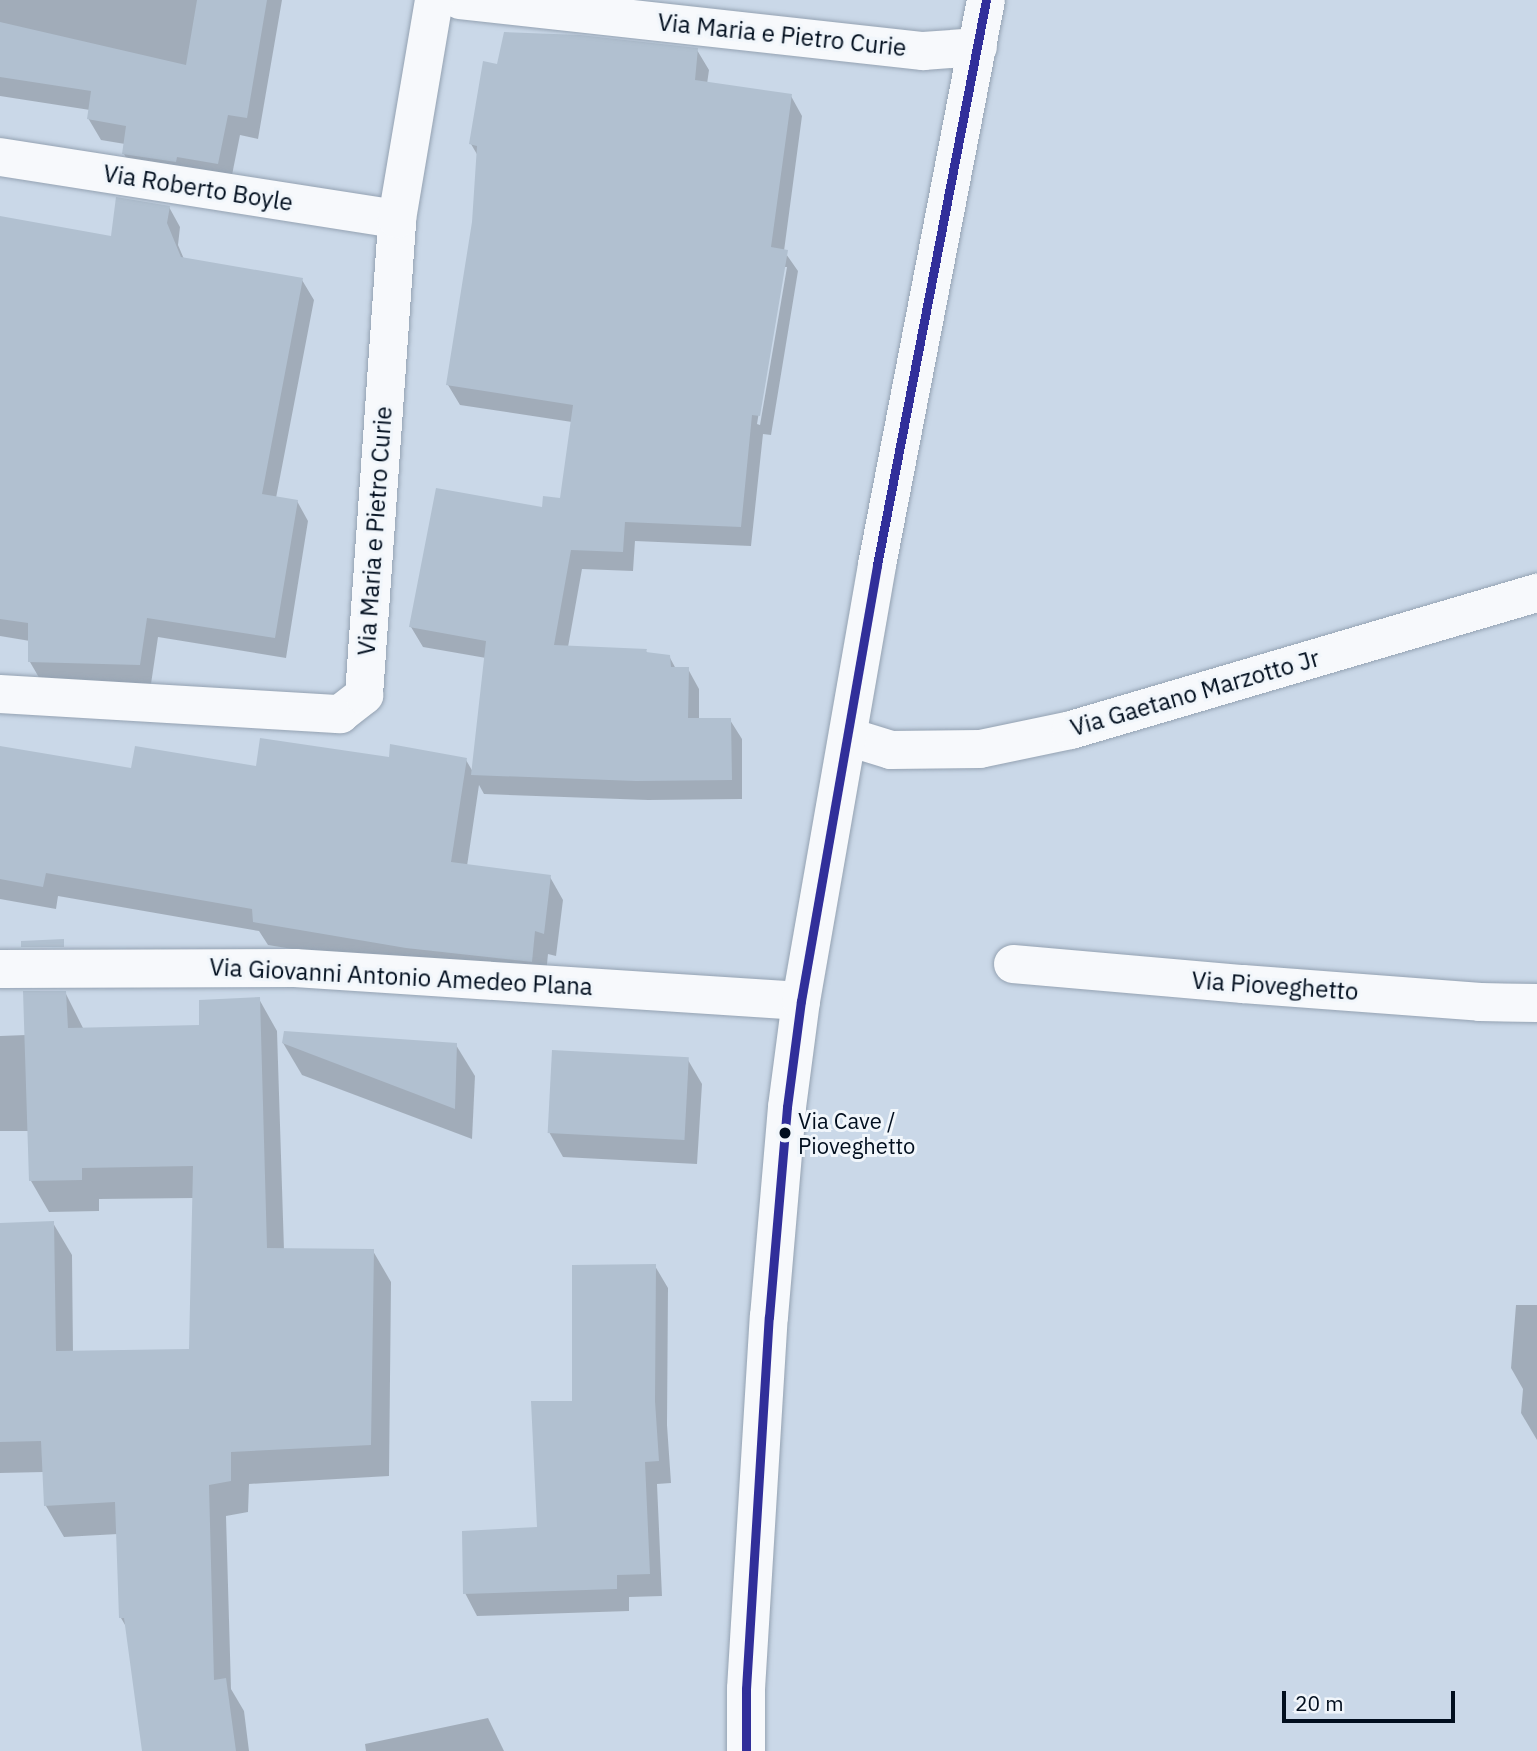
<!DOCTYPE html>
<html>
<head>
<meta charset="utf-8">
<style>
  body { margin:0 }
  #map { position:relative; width:1537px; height:1751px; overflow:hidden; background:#cad8e8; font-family:"IBM Plex Sans",sans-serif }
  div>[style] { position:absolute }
  .shadow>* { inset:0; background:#0003 }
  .building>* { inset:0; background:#b1c0d0; transform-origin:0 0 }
  .roads { filter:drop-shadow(0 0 2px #94a2b2) drop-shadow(0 0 2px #94a2b2) }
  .minor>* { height:38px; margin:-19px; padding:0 19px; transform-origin:19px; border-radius:19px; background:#f7f9fc }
  .tertiary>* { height:38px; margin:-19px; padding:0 19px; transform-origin:19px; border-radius:19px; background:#f7f9fc }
  .bus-1>* { height:9px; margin:-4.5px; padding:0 4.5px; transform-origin:4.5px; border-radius:4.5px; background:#312f9a }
  .dots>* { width:19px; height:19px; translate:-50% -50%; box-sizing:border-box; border:4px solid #f1f6fb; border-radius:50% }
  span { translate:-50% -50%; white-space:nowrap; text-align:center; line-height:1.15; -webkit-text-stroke:6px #f1f6fb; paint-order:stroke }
  .bus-label { font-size:22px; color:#010e1e }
  .left { translate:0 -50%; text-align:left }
  .street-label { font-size:24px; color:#010e1e }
  .scale { position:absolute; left:1282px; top:1691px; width:173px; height:32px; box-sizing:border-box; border:4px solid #010e1e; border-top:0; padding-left:9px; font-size:21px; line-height:24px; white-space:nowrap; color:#010e1e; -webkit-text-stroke:5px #f1f6fb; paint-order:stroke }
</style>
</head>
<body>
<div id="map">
  <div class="shadow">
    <div style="clip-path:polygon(0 0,282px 0,258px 139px,240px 135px,230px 185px,136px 175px,124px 154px,125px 144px,101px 140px,88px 118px,90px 110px,0 96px)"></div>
    <div style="clip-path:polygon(evenodd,697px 50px,709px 70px,707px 84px,791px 96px,802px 116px,784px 251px,798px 271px,771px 435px,763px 434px,751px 546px,635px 541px,633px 571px,582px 569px,568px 647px,646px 651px,648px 654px,669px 656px,676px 669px,688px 669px,699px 689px,699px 720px,730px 720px,742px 739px,742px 799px,648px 800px,484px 794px,479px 785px,467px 866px,550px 877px,563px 900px,556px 956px,548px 954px,545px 984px,420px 970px,268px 945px,259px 931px,58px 896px,56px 909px,0 899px,0 748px,132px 770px,258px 768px,390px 759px,466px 760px,473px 772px,486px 658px,423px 647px,411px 627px,543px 509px,561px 500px,572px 422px,460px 405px,448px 385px,474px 222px,478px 156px,471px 144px,499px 66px,697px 50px,783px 267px,787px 267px,760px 425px,757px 424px,783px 267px)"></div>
    <div style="clip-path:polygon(169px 207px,180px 227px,178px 245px,184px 259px,302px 280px,314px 300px,276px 498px,297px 501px,308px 521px,286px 658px,158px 637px,151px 684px,41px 681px,30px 662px,30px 641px,0 636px,0 218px,112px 238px)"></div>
    <div style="clip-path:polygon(65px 992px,84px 1030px,201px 1027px,259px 999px,277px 1031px,284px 1250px,373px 1251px,391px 1282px,389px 1476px,249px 1484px,248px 1512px,226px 1516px,231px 1689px,244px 1711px,249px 1751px,144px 1751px,128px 1630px,121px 1618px,118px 1534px,64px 1537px,46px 1506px,44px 1472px,0 1473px,0 1224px,53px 1223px,72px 1255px,73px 1353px,191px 1351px,194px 1198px,99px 1199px,99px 1211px,49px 1212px,31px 1181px,29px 1131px,0 1131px,0 1036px,26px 1035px)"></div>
    <div style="clip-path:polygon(283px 1043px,456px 1045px,475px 1076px,472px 1139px,302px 1075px)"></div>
    <div style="clip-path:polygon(688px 1060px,702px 1084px,697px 1164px,563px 1157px,549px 1132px)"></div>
    <div style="clip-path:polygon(655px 1266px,668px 1288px,667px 1425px,671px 1483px,657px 1484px,662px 1596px,629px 1597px,629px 1611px,477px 1616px,465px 1593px,539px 1529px,574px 1402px)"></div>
    <div style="clip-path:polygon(1516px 1305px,1537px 1305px,1537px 1440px,1521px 1413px,1523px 1389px,1511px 1368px)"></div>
    <div style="clip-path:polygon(488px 1718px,504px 1751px,366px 1751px,365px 1744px)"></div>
  </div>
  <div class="building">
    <div style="clip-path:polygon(197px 0,267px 0,247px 118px,228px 115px,218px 164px,177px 157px,176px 162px,122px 154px,126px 126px,87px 119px,91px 91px,0 77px,0 22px,186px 65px)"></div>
    <div style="clip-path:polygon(504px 32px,580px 35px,698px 48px,695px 80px,792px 94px,771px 247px,788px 250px,760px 416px,752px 415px,741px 527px,625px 522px,623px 552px,571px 550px,554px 645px,647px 649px,646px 652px,670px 655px,671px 667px,689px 667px,688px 718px,731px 718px,732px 780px,636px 781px,471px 775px,486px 641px,409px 627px,436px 488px,542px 507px,543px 496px,560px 498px,573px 405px,446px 385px,472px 222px,477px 146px,469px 144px,483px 61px,497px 64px)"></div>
    <div style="clip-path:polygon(116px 197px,170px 206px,167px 223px,181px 257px,303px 278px,262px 494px,298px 500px,275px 638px,147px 618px,140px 665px,28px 662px,28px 623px,0 619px,0 216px,111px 236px)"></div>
    <div style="clip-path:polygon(260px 738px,389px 757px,390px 744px,467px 758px,451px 862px,551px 875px,544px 934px,535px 931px,532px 962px,406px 948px,253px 922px,252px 909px,46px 873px,43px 887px,0 879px,0 746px,131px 768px,135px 746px,256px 766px)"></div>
    <div style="clip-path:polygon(64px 939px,64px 947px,21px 947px,21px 941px)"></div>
    <div style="clip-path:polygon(23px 991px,66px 991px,68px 1028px,199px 1025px,199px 1000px,260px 997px,267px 1248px,374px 1249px,371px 1445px,231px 1452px,231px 1481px,209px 1485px,214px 1680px,226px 1678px,236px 1751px,142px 1751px,124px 1618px,119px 1618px,115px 1502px,44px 1506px,41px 1441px,0 1442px,0 1223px,54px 1221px,56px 1351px,189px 1349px,193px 1166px,82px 1168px,82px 1180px,29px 1181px)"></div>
    <div style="clip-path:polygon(284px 1031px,457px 1043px,455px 1109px,282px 1043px)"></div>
    <div style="left:552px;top:1050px;width:137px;height:83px;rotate:3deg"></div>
    <div style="clip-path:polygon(656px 1264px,655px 1401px,659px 1461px,645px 1462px,650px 1574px,617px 1575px,617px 1589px,463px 1594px,462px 1531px,537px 1527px,531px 1401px,572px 1401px,572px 1265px)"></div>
  </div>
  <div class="roads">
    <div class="minor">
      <div style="left:460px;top:0;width:466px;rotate:6.3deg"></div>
      <div style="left:923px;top:51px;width:55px;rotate:-4.2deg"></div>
      <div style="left:0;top:157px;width:402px;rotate:8.9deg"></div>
      <div style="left:0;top:694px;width:341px;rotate:3.4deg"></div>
      <div style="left:340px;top:714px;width:31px;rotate:-38deg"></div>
      <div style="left:364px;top:695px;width:477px;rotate:-86deg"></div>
      <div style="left:397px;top:219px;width:222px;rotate:-80.4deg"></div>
      <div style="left:849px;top:737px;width:44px;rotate:17.2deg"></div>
      <div style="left:891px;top:750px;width:89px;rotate:-0.6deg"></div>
      <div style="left:980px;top:749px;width:93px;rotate:-11.8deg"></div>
      <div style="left:1071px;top:730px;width:486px;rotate:-16.4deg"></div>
      <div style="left:1013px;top:964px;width:231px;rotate:5deg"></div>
      <div style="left:1243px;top:984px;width:238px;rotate:4.3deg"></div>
      <div style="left:1480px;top:1002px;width:57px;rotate:1deg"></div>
      <div style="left:0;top:969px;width:295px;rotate:-0.2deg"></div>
      <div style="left:295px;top:968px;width:507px;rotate:3.73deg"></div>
    </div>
    <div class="tertiary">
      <div style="left:746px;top:1751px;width:62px;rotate:-90deg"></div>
      <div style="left:746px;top:1689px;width:373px;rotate:-86.5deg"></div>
      <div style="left:769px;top:1317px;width:211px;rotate:-85.1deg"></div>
      <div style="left:787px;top:1107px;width:107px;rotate:-82.5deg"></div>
      <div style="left:801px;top:1001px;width:443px;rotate:-80.1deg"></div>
      <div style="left:877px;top:565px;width:575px;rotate:-79.08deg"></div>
    </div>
  </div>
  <div class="bus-1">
    <div style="left:746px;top:1751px;width:62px;rotate:-90deg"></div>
    <div style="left:746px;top:1689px;width:373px;rotate:-86.5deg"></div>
    <div style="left:769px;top:1317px;width:211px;rotate:-85.1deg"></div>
    <div style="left:787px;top:1107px;width:107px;rotate:-82.5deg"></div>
    <div style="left:801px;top:1001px;width:443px;rotate:-80.1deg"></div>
    <div style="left:877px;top:565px;width:575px;rotate:-79.08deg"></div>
  </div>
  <div class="dots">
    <div style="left:785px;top:1133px;background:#010e1e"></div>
  </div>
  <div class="bus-label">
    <span class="left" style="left:798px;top:1133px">Via Cave /<br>Pioveghetto</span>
  </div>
  <div class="street-label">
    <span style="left:782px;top:35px;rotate:6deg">Via Maria e Pietro Curie</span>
    <span style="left:198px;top:188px;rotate:9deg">Via Roberto Boyle</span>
    <span style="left:375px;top:531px;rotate:-86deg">Via Maria e Pietro Curie</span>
    <span style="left:1195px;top:693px;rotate:-16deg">Via Gaetano Marzotto Jr</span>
    <span style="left:401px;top:977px;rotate:3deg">Via Giovanni Antonio Amedeo Plana</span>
    <span style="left:1275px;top:986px;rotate:4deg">Via Pioveghetto</span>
  </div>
  <div class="scale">20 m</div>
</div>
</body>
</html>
